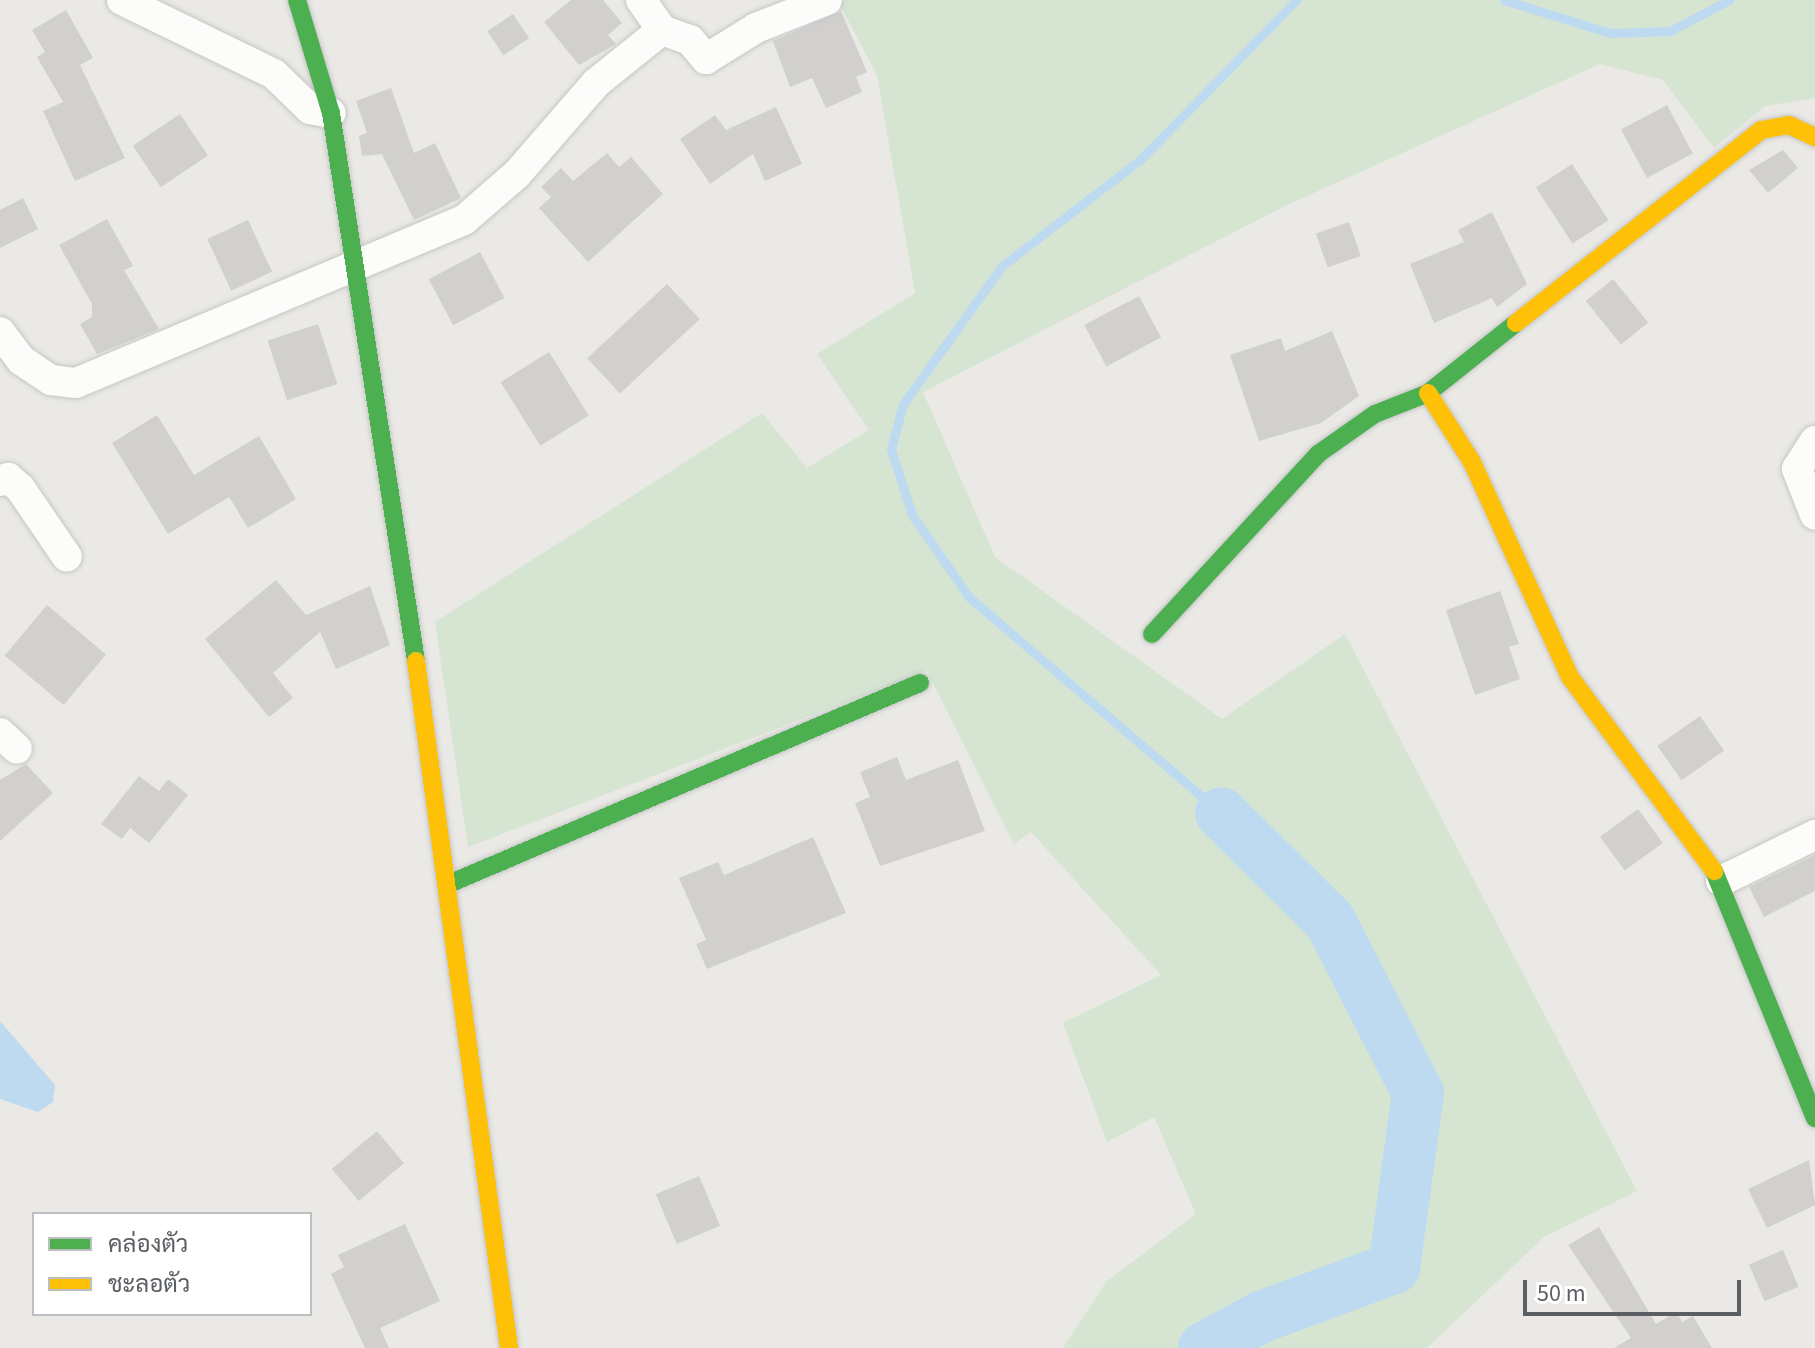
<!DOCTYPE html>
<html>
<head>
<meta charset="utf-8">
<style>
  body { margin:0 }
  #map { position:relative; width:1815px; height:1348px; overflow:hidden; background:#eae9e5; font-family:"Source Sans 3",Sarabun,sans-serif }
  div>[style] { position:absolute }
  .green>* { inset:0; background:#d5e5d2 }
  .water>* { inset:0; background:#bedaf0 }
  .stream>* { height:9px; margin:-4.5px; padding:0 4.5px; transform-origin:4.5px; border-radius:4.5px; background:#bedaf0 }
  .river>* { height:52px; margin:-26px; padding:0 26px; transform-origin:26px; border-radius:26px; background:#bedaf0 }
  .building>* { inset:0; background:#d1d0ce; transform-origin:0 0 }
  .roads { filter:drop-shadow(0 0 2px #c6c6c6) drop-shadow(0 0 2px #c6c6c6) }
  .street>* { height:30px; margin:-15px; padding:0 15px; transform-origin:15px; border-radius:15px; background:#fcfcfb }
  .fast>* { height:18px; margin:-9px; padding:0 9px; transform-origin:9px; border-radius:9px; background:#4caf50 }
  .slow>* { height:18px; margin:-9px; padding:0 9px; transform-origin:9px; border-radius:9px; background:#ffc107 }
  span { translate:-50% -50%; white-space:nowrap; text-align:center; line-height:1.15; -webkit-text-stroke:6px #fff; paint-order:stroke }
  .legend { position:absolute; left:32px; top:1212px; width:280px; height:104px; box-sizing:border-box; background:#fff; border:2px solid #bdbfc0; margin:0; padding:10px 14px; list-style:none; font-size:24px; color:#5b5e62 }
  .legend li { display:flex; align-items:center; gap:16px; height:40px }
  .legend b { width:40px; border:2px solid #bdbfc0 }
  .scale { position:absolute; left:1523px; top:1280px; width:218px; height:36px; box-sizing:border-box; border:4px solid #5b5e62; border-top:0; padding-left:10px; font-size:24px; line-height:28px; white-space:nowrap; color:#5b5e62; -webkit-text-stroke:6px #fff; paint-order:stroke }
</style>
</head>
<body>
<div id="map">
  <div class="green">
    <div style="clip-path:polygon(837px 0,1815px 0,1815px 98px,1765px 106px,1714px 148px,1663px 80px,1600px 64px,1285px 206px,923px 392px,995px 557px,1222px 719px,1345px 634px,1637px 1191px,1544px 1237px,1427px 1348px,1063px 1348px,1106px 1282px,1196px 1214px,1154px 1117px,1107px 1142px,1063px 1023px,1161px 975px,1031px 832px,1014px 844px,927px 671px,468px 847px,435px 622px,762px 413px,807px 468px,869px 430px,817px 354px,915px 293px,877px 75px)"></div>
  </div>
  <div class="water">
    <div style="clip-path:polygon(0 1021px,55px 1085px,53px 1102px,38px 1112px,0 1099px)"></div>
  </div>
  <div class="stream">
    <div style="left:1504px;top:0;width:111px;rotate:17.3deg"></div>
    <div style="left:1610px;top:33px;width:60px;rotate:-1.9deg"></div>
    <div style="left:1670px;top:31px;width:67px;rotate:-27.7deg"></div>
    <div style="left:1221px;top:813px;width:332px;rotate:-139.4deg"></div>
    <div style="left:969px;top:597px;width:100px;rotate:-124.8deg"></div>
    <div style="left:912px;top:515px;width:69px;rotate:-107.7deg"></div>
    <div style="left:891px;top:449px;width:47px;rotate:-75.1deg"></div>
    <div style="left:903px;top:404px;width:170px;rotate:-54.3deg"></div>
    <div style="left:1002px;top:266px;width:175px;rotate:-37.6deg"></div>
    <div style="left:1141px;top:159px;width:222px;rotate:-45.7deg"></div>
  </div>
  <div class="river">
    <div style="left:1204px;top:1348px;width:65px;rotate:-28.5deg"></div>
    <div style="left:1261px;top:1317px;width:142px;rotate:-20.2deg"></div>
    <div style="left:1394px;top:1268px;width:177px;rotate:-82.2deg"></div>
    <div style="left:1418px;top:1093px;width:193px;rotate:-117.1deg"></div>
    <div style="left:1330px;top:921px;width:153px;rotate:-135.3deg"></div>
  </div>
  <div class="building">
    <div style="clip-path:polygon(571px 0,603px 0,622px 23px,608px 35px,616px 44px,579px 65px,544px 22px)"></div>
    <div style="clip-path:polygon(66px 10px,93px 58px,80px 65px,125px 158px,75px 181px,43px 111px,63px 102px,37px 57px,45px 52px,32px 30px)"></div>
    <div style="clip-path:polygon(841px 11px,867px 72px,856px 77px,862px 92px,826px 108px,812px 78px,790px 87px,773px 41px)"></div>
    <div style="left:513px;top:14px;width:29px;height:31px;rotate:56deg"></div>
    <div style="clip-path:polygon(391px 88px,414px 153px,435px 143px,461px 198px,414px 220px,382px 154px,362px 156px,359px 136px,367px 133px,356px 101px)"></div>
    <div style="left:1667px;top:105px;width:55px;height:52px;rotate:62deg"></div>
    <div style="clip-path:polygon(776px 107px,802px 164px,765px 181px,753px 154px,710px 184px,680px 139px,715px 115px,726px 130px)"></div>
    <div style="left:180px;top:114px;width:50px;height:57px;rotate:56deg"></div>
    <div style="clip-path:polygon(1783px 150px,1798px 168px,1768px 193px,1749px 170px)"></div>
    <div style="clip-path:polygon(607px 153px,619px 167px,631px 157px,663px 194px,588px 262px,539px 208px,551px 197px,541px 187px,561px 168px,573px 181px)"></div>
    <div style="left:1572px;top:164px;width:67px;height:43px;rotate:57deg"></div>
    <div style="clip-path:polygon(23px 198px,38px 229px,0 248px,0 210px)"></div>
    <div style="clip-path:polygon(1492px 212px,1527px 284px,1497px 307px,1492px 298px,1434px 323px,1410px 264px,1464px 242px,1458px 230px)"></div>
    <div style="clip-path:polygon(107px 219px,133px 266px,124px 270px,159px 329px,97px 354px,80px 324px,92px 317px,92px 304px,59px 245px)"></div>
    <div style="left:248px;top:220px;width:57px;height:45px;rotate:65deg"></div>
    <div style="left:1349px;top:222px;width:36px;height:35px;rotate:71deg"></div>
    <div style="left:480px;top:252px;width:52px;height:58px;rotate:62deg"></div>
    <div style="left:1613px;top:279px;width:56px;height:35px;rotate:51deg"></div>
    <div style="left:667px;top:284px;width:48px;height:109px;rotate:47deg"></div>
    <div style="left:1139px;top:296px;width:47px;height:62px;rotate:62deg"></div>
    <div style="left:318px;top:324px;width:63px;height:53px;rotate:72deg"></div>
    <div style="clip-path:polygon(1332px 331px,1359px 396px,1321px 423px,1259px 441px,1230px 355px,1281px 338px,1285px 351px)"></div>
    <div style="left:549px;top:352px;width:75px;height:57px;rotate:58deg"></div>
    <div style="clip-path:polygon(157px 415px,194px 475px,259px 436px,296px 499px,248px 528px,229px 497px,168px 534px,112px 443px)"></div>
    <div style="clip-path:polygon(276px 580px,306px 615px,370px 586px,390px 645px,336px 669px,320px 632px,273px 673px,293px 698px,269px 717px,205px 639px)"></div>
    <div style="clip-path:polygon(1500px 591px,1519px 644px,1509px 647px,1520px 679px,1475px 695px,1446px 610px)"></div>
    <div style="left:47px;top:605px;width:77px;height:66px;rotate:40deg"></div>
    <div style="left:1700px;top:716px;width:42px;height:52px;rotate:55deg"></div>
    <div style="clip-path:polygon(897px 757px,906px 780px,958px 760px,985px 831px,880px 866px,855px 803px,870px 797px,860px 772px)"></div>
    <div style="clip-path:polygon(26px 764px,53px 793px,0 841px,0 780px)"></div>
    <div style="clip-path:polygon(139px 776px,159px 791px,168px 779px,188px 795px,149px 843px,130px 828px,122px 839px,101px 824px)"></div>
    <div style="left:1638px;top:809px;width:42px;height:47px;rotate:54deg"></div>
    <div style="clip-path:polygon(813px 837px,846px 913px,707px 969px,696px 944px,706px 940px,679px 878px,718px 862px,724px 875px)"></div>
    <div style="clip-path:polygon(1815px 855px,1815px 891px,1764px 917px,1749px 887px)"></div>
    <div style="left:377px;top:1131px;width:42px;height:59px;rotate:50deg"></div>
    <div style="clip-path:polygon(1809px 1160px,1815px 1205px,1767px 1228px,1748px 1189px)"></div>
    <div style="left:699px;top:1176px;width:54px;height:47px;rotate:67deg"></div>
    <div style="clip-path:polygon(405px 1224px,440px 1301px,380px 1328px,389px 1348px,365px 1348px,331px 1274px,344px 1267px,338px 1255px)"></div>
    <div style="clip-path:polygon(1599px 1227px,1656px 1324px,1676px 1312px,1682px 1322px,1693px 1316px,1712px 1348px,1614px 1348px,1631px 1338px,1568px 1245px)"></div>
    <div style="left:1783px;top:1250px;width:40px;height:37px;rotate:67deg"></div>
  </div>
  <div class="roads">
    <div class="street">
      <div style="left:122px;top:0;width:169px;rotate:26deg"></div>
      <div style="left:274px;top:74px;width:50px;rotate:44.2deg"></div>
      <div style="left:310px;top:109px;width:21px;rotate:11deg"></div>
      <div style="left:641px;top:0;width:37px;rotate:55deg"></div>
      <div style="left:662px;top:30px;width:30px;rotate:20deg"></div>
      <div style="left:690px;top:40px;width:25px;rotate:50deg"></div>
      <div style="left:706px;top:59px;width:59px;rotate:-31.8deg"></div>
      <div style="left:756px;top:28px;width:76px;rotate:-21.5deg"></div>
      <div style="left:0;top:332px;width:35px;rotate:53deg"></div>
      <div style="left:21px;top:360px;width:36px;rotate:34deg"></div>
      <div style="left:51px;top:380px;width:25px;rotate:7deg"></div>
      <div style="left:76px;top:383px;width:421px;rotate:-22.8deg"></div>
      <div style="left:464px;top:220px;width:70px;rotate:-41deg"></div>
      <div style="left:517px;top:174px;width:121px;rotate:-49deg"></div>
      <div style="left:596px;top:83px;width:85px;rotate:-38.8deg"></div>
      <div style="left:1815px;top:441px;width:33px;rotate:123deg"></div>
      <div style="left:1797px;top:469px;width:49px;rotate:68.6deg"></div>
      <div style="left:0;top:481px;width:9px;rotate:-21deg"></div>
      <div style="left:8px;top:478px;width:16px;rotate:40deg"></div>
      <div style="left:20px;top:488px;width:83px;rotate:55.7deg"></div>
      <div style="left:0;top:733px;width:23px;rotate:43deg"></div>
      <div style="left:1721px;top:881px;width:105px;rotate:-26.1deg"></div>
    </div>
    <div class="fast">
      <div style="left:297px;top:0;width:118px;rotate:73.3deg"></div>
      <div style="left:331px;top:113px;width:555px;rotate:81.18deg"></div>
      <div style="left:1152px;top:634px;width:245px;rotate:-47.3deg"></div>
      <div style="left:1318px;top:454px;width:70px;rotate:-35.1deg"></div>
      <div style="left:1375px;top:414px;width:57px;rotate:-21.6deg"></div>
      <div style="left:1428px;top:393px;width:112px;rotate:-38.5deg"></div>
      <div style="left:1714px;top:871px;width:267px;rotate:67.8deg"></div>
      <div style="left:451px;top:883px;width:510px;rotate:-23.1deg"></div>
    </div>
    <div class="slow">
      <div style="left:1516px;top:323px;width:312px;rotate:-38.2deg"></div>
      <div style="left:1761px;top:130px;width:28px;rotate:-10deg"></div>
      <div style="left:1789px;top:125px;width:29px;rotate:25deg"></div>
      <div style="left:1428px;top:393px;width:82px;rotate:57.5deg"></div>
      <div style="left:1472px;top:462px;width:236px;rotate:65.5deg"></div>
      <div style="left:1570px;top:677px;width:242px;rotate:53.4deg"></div>
      <div style="left:416px;top:661px;width:693px;rotate:82.29deg"></div>
    </div>
  </div>
  <ul class="legend">
  <li><b style="height:10px;background:#4caf50"></b>คล่องตัว</li>
  <li><b style="height:10px;background:#ffc107"></b>ชะลอตัว</li>
  </ul>
  <div class="scale">50 m</div>
</div>
</body>
</html>
